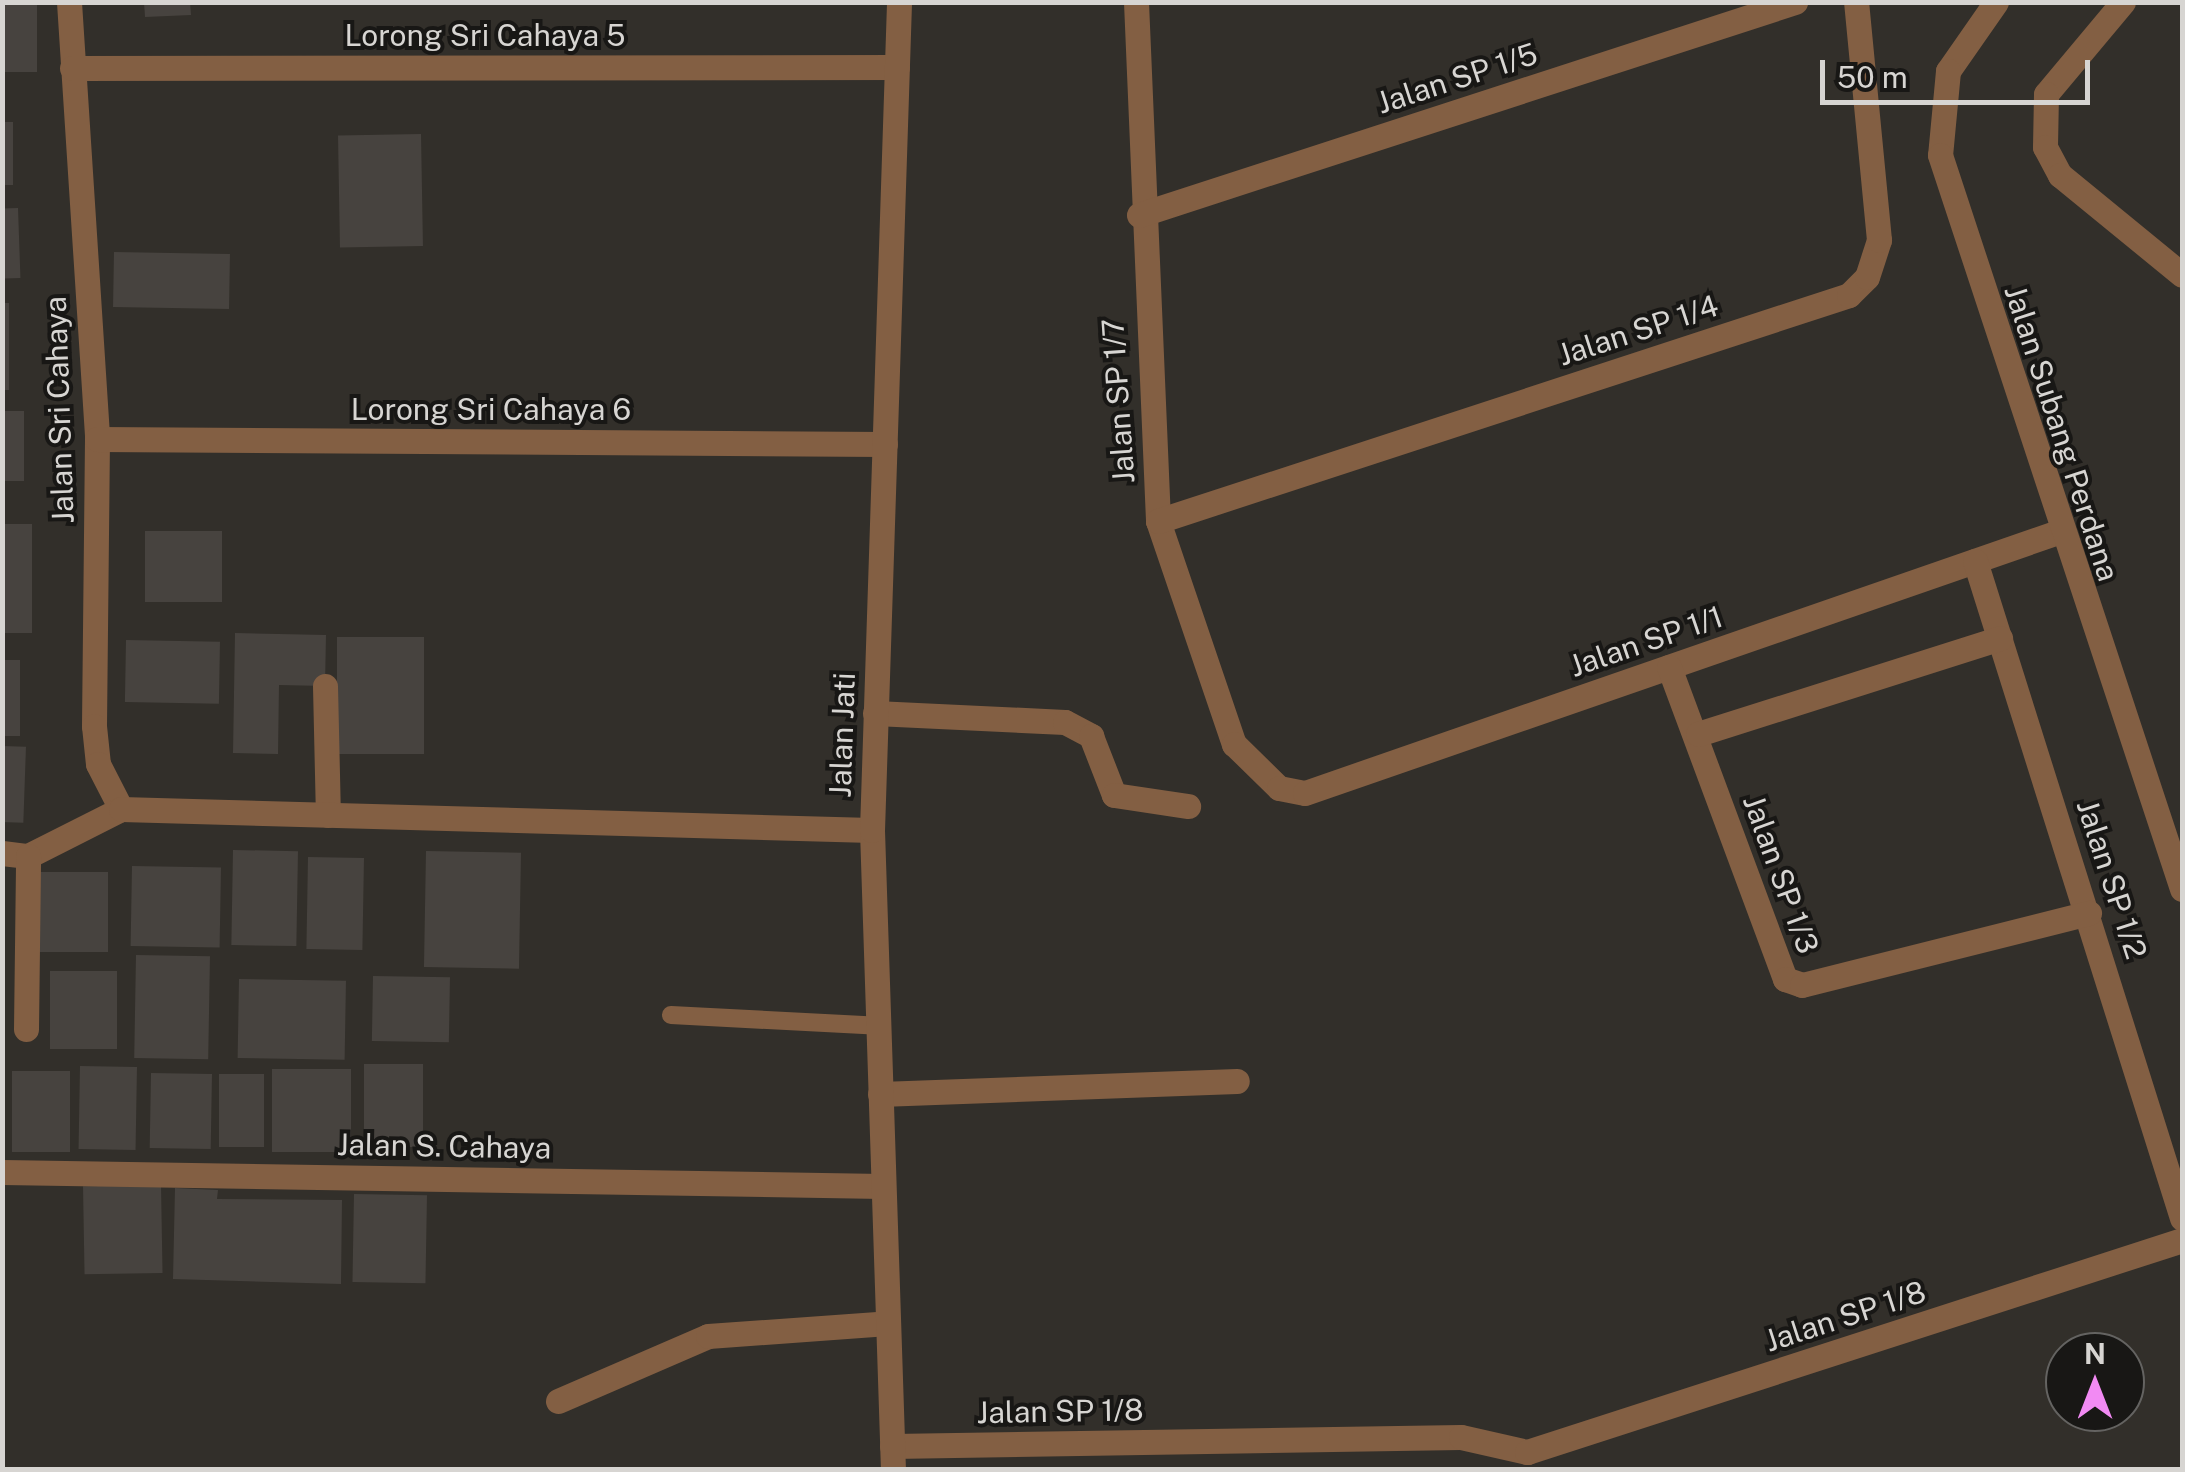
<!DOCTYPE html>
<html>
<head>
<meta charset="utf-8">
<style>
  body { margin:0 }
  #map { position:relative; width:2185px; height:1472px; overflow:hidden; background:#322f2a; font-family:"Public Sans",sans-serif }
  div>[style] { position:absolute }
  .building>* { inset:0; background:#47433f; transform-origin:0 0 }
  .service>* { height:18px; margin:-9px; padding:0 9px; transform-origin:9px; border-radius:9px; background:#835f43 }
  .minor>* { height:25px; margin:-12.5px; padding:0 12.5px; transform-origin:12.5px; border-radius:12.5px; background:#835f43 }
  .tertiary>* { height:25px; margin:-12.5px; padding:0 12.5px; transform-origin:12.5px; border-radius:12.5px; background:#835f43 }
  span { translate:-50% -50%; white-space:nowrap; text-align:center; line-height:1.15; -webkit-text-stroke:8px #181715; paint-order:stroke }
  .street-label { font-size:30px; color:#d7d5d2 }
  .frame { position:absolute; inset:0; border:5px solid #d7d5d2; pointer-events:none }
  .north { position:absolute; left:2045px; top:1332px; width:100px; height:100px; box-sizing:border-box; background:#181715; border:2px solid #646361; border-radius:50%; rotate:0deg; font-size:28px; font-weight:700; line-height:40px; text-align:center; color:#d7d5d2 }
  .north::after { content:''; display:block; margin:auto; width:35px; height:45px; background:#f28af3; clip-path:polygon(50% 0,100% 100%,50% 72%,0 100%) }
  .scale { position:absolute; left:1820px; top:60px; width:270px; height:45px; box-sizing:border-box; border:5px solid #d7d5d2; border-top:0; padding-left:12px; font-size:30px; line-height:35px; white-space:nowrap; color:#d7d5d2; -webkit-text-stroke:8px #181715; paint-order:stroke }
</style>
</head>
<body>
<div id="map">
  <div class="building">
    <div style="left:2px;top:2px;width:35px;height:70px"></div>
    <div style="clip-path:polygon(144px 2px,190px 2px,191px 15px,145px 17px)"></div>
    <div style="left:13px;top:122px;width:63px;height:11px;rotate:90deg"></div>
    <div style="left:421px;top:134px;width:112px;height:83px;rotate:89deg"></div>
    <div style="left:18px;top:208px;width:70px;height:16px;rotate:88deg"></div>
    <div style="left:114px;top:252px;width:116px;height:55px;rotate:1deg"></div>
    <div style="left:2px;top:303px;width:7px;height:87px"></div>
    <div style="left:2px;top:411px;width:22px;height:70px"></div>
    <div style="left:2px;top:524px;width:30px;height:109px"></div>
    <div style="left:145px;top:531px;width:77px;height:71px"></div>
    <div style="clip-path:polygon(235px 633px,326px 635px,325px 686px,279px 685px,278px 754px,233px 753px)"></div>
    <div style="left:337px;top:637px;width:87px;height:117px"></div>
    <div style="left:126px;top:640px;width:94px;height:62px;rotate:1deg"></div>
    <div style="left:2px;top:660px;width:18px;height:76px"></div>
    <div style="left:2px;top:746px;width:24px;height:76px;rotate:2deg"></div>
    <div style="left:233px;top:850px;width:65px;height:95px;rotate:1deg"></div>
    <div style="left:426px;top:851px;width:95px;height:116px;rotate:1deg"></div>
    <div style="left:308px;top:857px;width:56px;height:92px;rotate:1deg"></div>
    <div style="left:132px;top:866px;width:89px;height:80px;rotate:1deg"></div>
    <div style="left:35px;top:872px;width:73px;height:80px"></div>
    <div style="left:136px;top:955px;width:74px;height:103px;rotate:1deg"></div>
    <div style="left:50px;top:971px;width:67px;height:78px"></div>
    <div style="left:373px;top:976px;width:77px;height:65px;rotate:1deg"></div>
    <div style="left:239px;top:979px;width:107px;height:79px;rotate:1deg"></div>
    <div style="left:364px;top:1064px;width:59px;height:83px"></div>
    <div style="left:80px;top:1066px;width:57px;height:83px;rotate:1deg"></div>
    <div style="left:351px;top:1069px;width:83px;height:79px;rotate:90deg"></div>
    <div style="left:12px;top:1071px;width:58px;height:81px"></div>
    <div style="left:151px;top:1073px;width:61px;height:75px;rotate:1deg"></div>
    <div style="left:219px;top:1074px;width:45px;height:73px"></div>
    <div style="left:161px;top:1185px;width:88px;height:78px;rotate:89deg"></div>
    <div style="clip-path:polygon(175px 1188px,218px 1190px,217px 1199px,342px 1200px,341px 1284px,173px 1279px)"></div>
    <div style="left:354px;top:1194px;width:73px;height:88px;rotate:1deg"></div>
  </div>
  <div class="service">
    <div style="left:671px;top:1015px;width:207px;rotate:3deg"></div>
  </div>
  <div class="minor">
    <div style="left:69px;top:2px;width:438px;rotate:86.3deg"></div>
    <div style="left:97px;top:439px;width:287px;rotate:90.6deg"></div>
    <div style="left:94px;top:726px;width:38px;rotate:84deg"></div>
    <div style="left:98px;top:764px;width:51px;rotate:62.9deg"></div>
    <div style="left:1136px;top:2px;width:519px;rotate:87.57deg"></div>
    <div style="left:1158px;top:521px;width:236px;rotate:71.2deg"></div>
    <div style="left:1234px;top:744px;width:63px;rotate:44.4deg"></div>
    <div style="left:1279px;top:788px;width:26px;rotate:11deg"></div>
    <div style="left:1305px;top:793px;width:797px;rotate:-19.12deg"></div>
    <div style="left:2123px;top:2px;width:120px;rotate:129.9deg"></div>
    <div style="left:2046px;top:94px;width:53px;rotate:91.1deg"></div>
    <div style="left:2045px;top:147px;width:32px;rotate:62deg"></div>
    <div style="left:2060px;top:175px;width:158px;rotate:39.3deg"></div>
    <div style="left:72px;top:68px;width:825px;rotate:-0.07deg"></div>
    <div style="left:1139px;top:215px;width:690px;rotate:-17.99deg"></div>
    <div style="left:97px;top:439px;width:788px;rotate:0.36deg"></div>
    <div style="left:1158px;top:521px;width:727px;rotate:-18.11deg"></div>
    <div style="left:1849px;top:295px;width:25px;rotate:-45deg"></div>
    <div style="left:1867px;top:277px;width:39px;rotate:-72deg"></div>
    <div style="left:1879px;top:240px;width:239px;rotate:-95.5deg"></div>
    <div style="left:1975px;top:561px;width:689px;rotate:72.51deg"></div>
    <div style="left:1669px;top:667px;width:333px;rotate:69.6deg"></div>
    <div style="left:1785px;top:979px;width:18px;rotate:19deg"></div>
    <div style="left:1802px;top:985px;width:296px;rotate:-14.1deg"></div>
    <div style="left:325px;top:686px;width:129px;rotate:88.7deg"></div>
    <div style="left:875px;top:713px;width:190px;rotate:2.7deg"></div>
    <div style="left:1065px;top:722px;width:30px;rotate:28deg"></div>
    <div style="left:1091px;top:736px;width:63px;rotate:68.7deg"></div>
    <div style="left:1114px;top:795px;width:75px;rotate:8.5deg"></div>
    <div style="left:1698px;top:734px;width:317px;rotate:-17.6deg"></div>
    <div style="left:2px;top:853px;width:26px;rotate:7deg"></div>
    <div style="left:28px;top:856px;width:104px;rotate:-26.8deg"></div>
    <div style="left:121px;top:809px;width:751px;rotate:1.6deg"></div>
    <div style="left:26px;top:1029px;width:173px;rotate:-89.3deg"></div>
    <div style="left:880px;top:1094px;width:357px;rotate:-2.1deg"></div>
    <div style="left:2px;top:1172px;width:881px;rotate:0.91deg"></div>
    <div style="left:558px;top:1401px;width:163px;rotate:-23.4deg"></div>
    <div style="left:708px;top:1336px;width:180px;rotate:-4.1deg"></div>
    <div style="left:892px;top:1446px;width:569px;rotate:-0.91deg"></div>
    <div style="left:1461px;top:1437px;width:68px;rotate:12.8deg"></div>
    <div style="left:1527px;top:1452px;width:688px;rotate:-17.93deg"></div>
  </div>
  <div class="tertiary">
    <div style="left:1996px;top:2px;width:84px;rotate:124.8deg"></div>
    <div style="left:1948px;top:71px;width:84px;rotate:95.4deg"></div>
    <div style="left:1940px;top:155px;width:773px;rotate:71.75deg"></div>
    <div style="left:893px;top:1470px;width:640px;rotate:-91.88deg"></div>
    <div style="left:872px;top:830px;width:828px;rotate:-88.13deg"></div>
  </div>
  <div class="street-label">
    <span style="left:485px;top:35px">Lorong Sri Cahaya 5</span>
    <span style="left:1457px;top:78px;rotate:-18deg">Jalan SP 1/5</span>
    <span style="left:1638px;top:330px;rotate:-18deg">Jalan SP 1/4</span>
    <span style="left:1118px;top:401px;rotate:-94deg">Jalan SP 1/7</span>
    <span style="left:491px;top:409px">Lorong Sri Cahaya 6</span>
    <span style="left:59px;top:410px;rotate:-92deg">Jalan Sri Cahaya</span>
    <span style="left:2062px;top:433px;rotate:72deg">Jalan Subang Perdana</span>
    <span style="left:1646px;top:641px;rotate:-19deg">Jalan SP 1/1</span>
    <span style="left:842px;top:735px;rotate:-88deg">Jalan Jati</span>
    <span style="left:1781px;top:874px;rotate:70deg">Jalan SP 1/3</span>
    <span style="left:2112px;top:879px;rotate:72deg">Jalan SP 1/2</span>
    <span style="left:444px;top:1146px;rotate:1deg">Jalan S. Cahaya</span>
    <span style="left:1845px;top:1316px;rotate:-18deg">Jalan SP 1/8</span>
    <span style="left:1060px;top:1411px;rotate:-1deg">Jalan SP 1/8</span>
  </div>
  <div class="frame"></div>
  <div class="north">N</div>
  <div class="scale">50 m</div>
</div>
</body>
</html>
